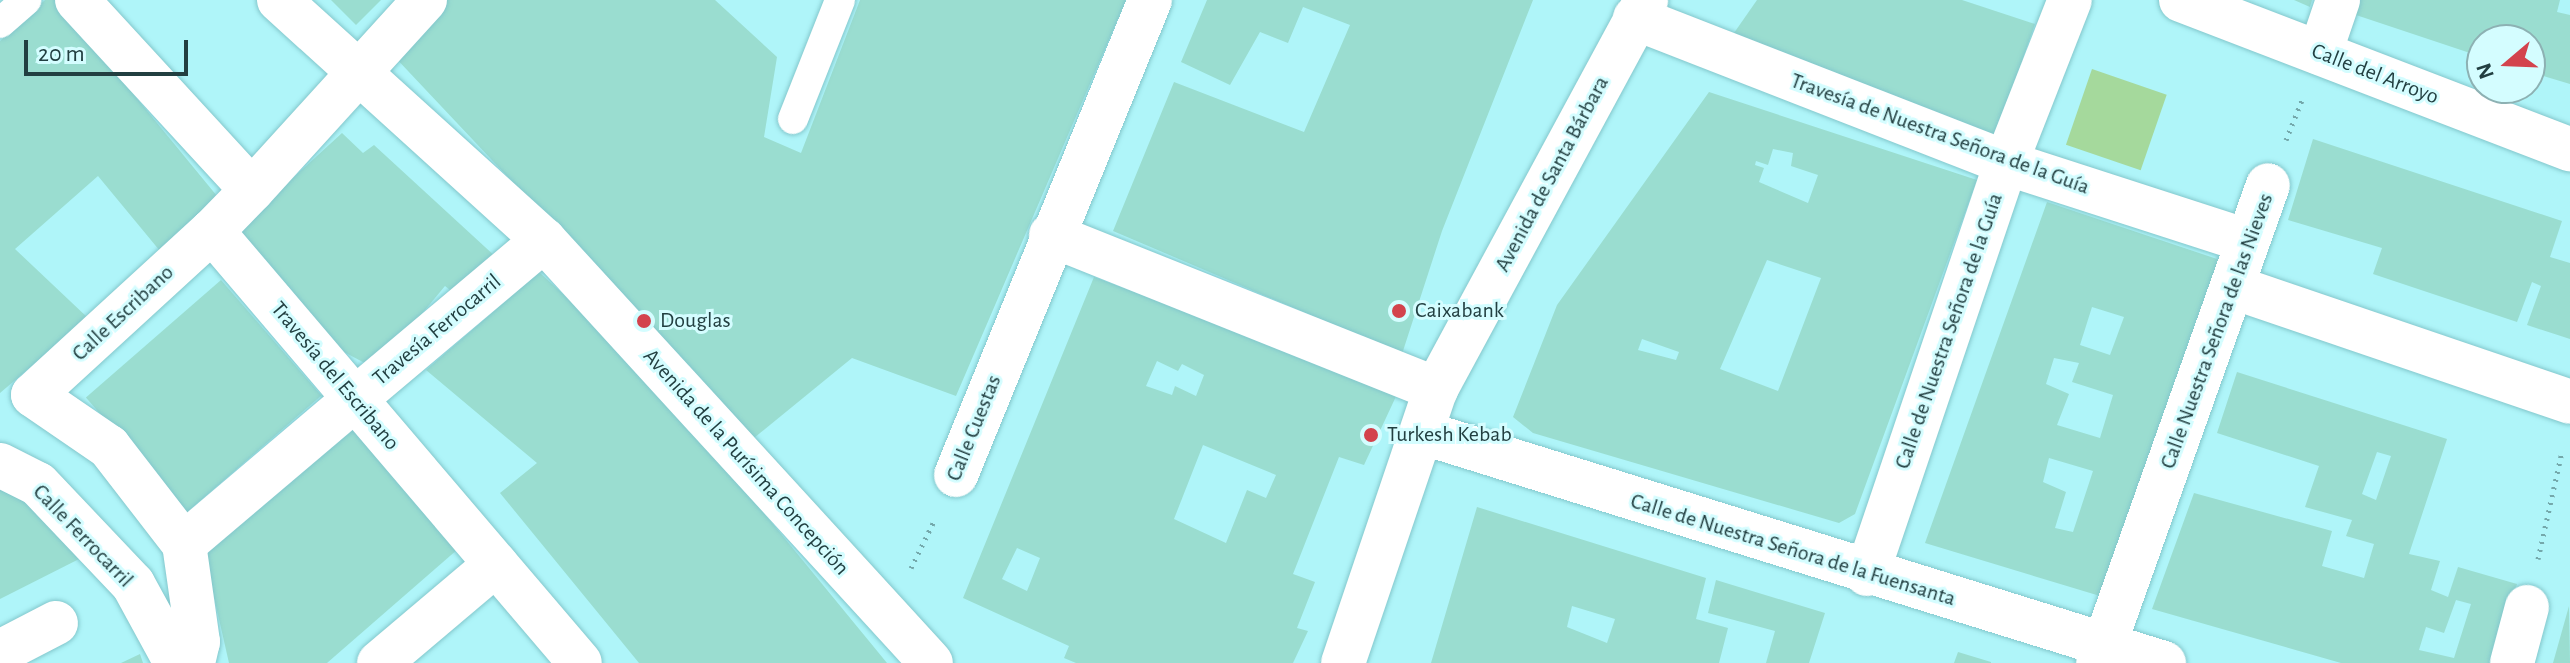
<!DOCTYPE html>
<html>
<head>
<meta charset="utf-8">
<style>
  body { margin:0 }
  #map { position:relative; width:2570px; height:663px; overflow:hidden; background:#aff5f9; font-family:"Alegreya Sans",sans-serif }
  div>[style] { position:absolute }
  .green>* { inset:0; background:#a5d99c; transform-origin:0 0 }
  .building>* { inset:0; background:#9addd0; transform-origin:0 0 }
  .path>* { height:5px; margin-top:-2.5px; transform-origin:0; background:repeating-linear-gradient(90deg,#74a8ab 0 2px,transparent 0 8px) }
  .roads { filter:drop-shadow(0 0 2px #83c7cc) drop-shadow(0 0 2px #83c7cc) }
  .service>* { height:30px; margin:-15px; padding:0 15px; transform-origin:15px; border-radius:15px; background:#fff }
  .pedestrian>* { height:44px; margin:-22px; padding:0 22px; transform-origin:22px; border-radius:22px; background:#fff }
  .minor>* { height:44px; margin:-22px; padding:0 22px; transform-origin:22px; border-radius:22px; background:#fff }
  .dots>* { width:22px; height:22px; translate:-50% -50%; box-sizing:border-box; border:4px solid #d4fdff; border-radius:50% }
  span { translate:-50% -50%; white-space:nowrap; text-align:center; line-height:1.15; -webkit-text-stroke:6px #d4fdff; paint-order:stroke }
  .street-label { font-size:22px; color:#223f41 }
  .poi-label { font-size:22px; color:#223f41 }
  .left { translate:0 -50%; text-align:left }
  .north { position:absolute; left:2466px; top:24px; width:80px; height:80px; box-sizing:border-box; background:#d4fdff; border:2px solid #8db1b3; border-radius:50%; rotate:251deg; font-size:22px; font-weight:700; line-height:32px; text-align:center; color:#223f41 }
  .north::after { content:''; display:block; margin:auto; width:28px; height:36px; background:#d3434d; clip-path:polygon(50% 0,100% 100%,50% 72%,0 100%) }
  .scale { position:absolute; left:24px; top:40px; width:164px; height:36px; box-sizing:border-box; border:4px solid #223f41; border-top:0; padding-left:10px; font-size:24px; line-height:28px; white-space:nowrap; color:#223f41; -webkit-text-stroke:6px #d4fdff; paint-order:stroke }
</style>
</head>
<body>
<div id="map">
  <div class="green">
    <div style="left:2092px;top:69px;width:79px;height:80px;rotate:19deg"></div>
  </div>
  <div class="building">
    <div style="clip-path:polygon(45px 0,56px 0,217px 196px,160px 251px,98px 176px,15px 249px,88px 318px,0 393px,0 41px)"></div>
    <div style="clip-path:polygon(331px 0,381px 0,356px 25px)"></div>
    <div style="clip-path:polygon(445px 0,715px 0,777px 57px,764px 137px,801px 153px,860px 0,1126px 0,956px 396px,852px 358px,754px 438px,392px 54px)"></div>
    <div style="clip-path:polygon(1207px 0,1533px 0,1442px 231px,1402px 354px,1113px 231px,1174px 82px,1304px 132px,1350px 25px,1303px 7px,1288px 43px,1260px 32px,1230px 85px,1181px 62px)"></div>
    <div style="clip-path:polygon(1757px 0,1962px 0,2035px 24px,1996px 136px,1727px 43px)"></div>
    <div style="clip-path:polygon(2294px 0,2312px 0,2310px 7px)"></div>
    <div style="clip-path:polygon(2358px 0,2560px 0,2557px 12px,2570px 15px,2570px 84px,2530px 72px,2530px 40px,2482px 40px,2482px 57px,2353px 14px)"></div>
    <div style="clip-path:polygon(evenodd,1709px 92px,1977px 180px,1855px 514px,1839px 523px,1533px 433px,1513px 417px,1557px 305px,1709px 92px,1773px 149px,1793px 153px,1791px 166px,1818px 175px,1808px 203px,1759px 182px,1764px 168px,1755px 165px,1756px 161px,1768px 165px,1773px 149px,1709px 92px,1767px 260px,1821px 278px,1778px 391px,1720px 369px,1767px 260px,1709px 92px,1642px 339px,1679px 352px,1676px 360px,1638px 350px,1642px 339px)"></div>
    <div style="clip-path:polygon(342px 133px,363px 153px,374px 145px,497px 258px,460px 298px,445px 286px,376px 369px,327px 343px,234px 232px)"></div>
    <div style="clip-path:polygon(2313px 139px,2562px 221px,2550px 257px,2570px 263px,2570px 339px,2527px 325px,2541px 286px,2532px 282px,2517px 322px,2373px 274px,2382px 248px,2288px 220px)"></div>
    <div style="clip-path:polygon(evenodd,2047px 202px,2226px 262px,2110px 599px,1925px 543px,2047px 202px,2092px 307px,2124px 317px,2110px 355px,2080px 345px,2092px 307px,2047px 202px,2054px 358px,2079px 363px,2072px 382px,2113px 395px,2100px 438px,2057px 425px,2069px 394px,2046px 384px,2054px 358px,2047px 202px,2049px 458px,2093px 471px,2073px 532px,2055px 528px,2066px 492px,2043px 482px,2049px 458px)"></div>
    <div style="clip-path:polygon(539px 272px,648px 372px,887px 663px,639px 663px,500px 493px,537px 463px,426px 370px)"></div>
    <div style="clip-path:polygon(evenodd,1094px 277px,1399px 390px,1364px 465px,1339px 457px,1293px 574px,1315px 582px,1297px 628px,1308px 631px,1293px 663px,1076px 663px,1064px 658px,1069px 646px,963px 598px,1094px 277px,1157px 361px,1178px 371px,1182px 364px,1204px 375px,1196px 396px,1175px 386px,1172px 395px,1146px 386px,1157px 361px,1094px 277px,1203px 445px,1276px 475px,1266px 498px,1247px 490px,1226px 543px,1174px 519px,1203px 445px,1094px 277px,1017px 548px,1040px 558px,1027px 591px,1002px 579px,1017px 548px)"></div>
    <div style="left:221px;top:280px;width:153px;height:179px;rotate:49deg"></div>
    <div style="clip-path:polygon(evenodd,2237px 372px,2447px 439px,2409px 554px,2440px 561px,2431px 590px,2448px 597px,2458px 567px,2517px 584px,2493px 663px,2341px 663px,2152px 609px,2194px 493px,2332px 531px,2322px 566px,2364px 578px,2374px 544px,2346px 536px,2352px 520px,2305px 507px,2319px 466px,2217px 433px,2237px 372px,2377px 452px,2391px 456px,2376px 500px,2362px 494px,2377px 452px,2237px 372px,2456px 600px,2471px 604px,2454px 658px,2419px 650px,2426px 627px,2444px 633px,2456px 600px)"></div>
    <div style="clip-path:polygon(349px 423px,458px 549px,327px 663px,229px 663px,203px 549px)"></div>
    <div style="clip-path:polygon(0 480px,89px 554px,0 599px)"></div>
    <div style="clip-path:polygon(evenodd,1477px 507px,1706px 578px,1696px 619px,1728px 628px,1719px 663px,1431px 663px,1477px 507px,1572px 606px,1615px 619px,1607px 643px,1567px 627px,1572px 606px)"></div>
    <div style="clip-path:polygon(1716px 580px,1825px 613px,1809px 663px,1766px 663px,1775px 631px,1708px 613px)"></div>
    <div style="clip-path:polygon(2569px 606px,2570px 663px,2553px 663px)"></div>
    <div style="clip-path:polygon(1958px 652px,1991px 662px,1991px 663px,1954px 663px)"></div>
    <div style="clip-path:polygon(140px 654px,143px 663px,121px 663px)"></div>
  </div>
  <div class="path">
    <div style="left:2286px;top:140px;width:43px;rotate:-68.2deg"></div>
    <div style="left:2538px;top:559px;width:110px;rotate:-77.4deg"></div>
    <div style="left:911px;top:568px;width:55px;rotate:-63.9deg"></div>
  </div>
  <div class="roads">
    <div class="service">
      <div style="left:0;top:23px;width:35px;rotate:-41deg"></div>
      <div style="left:793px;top:119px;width:128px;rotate:-68.4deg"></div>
    </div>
    <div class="pedestrian">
      <div style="left:355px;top:399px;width:247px;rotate:-40.1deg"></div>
    </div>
    <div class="minor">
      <div style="left:77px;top:0;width:258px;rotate:47.4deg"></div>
      <div style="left:252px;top:190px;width:257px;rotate:-47.7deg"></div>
      <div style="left:279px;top:0;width:358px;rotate:42.2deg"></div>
      <div style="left:544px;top:240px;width:573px;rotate:47.54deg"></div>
      <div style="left:2181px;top:0;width:417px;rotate:21deg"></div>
      <div style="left:1635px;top:18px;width:398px;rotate:21.3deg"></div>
      <div style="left:2006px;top:163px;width:254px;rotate:17.9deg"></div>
      <div style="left:2320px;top:53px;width:56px;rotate:-71.2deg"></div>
      <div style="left:252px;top:190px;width:57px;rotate:134.3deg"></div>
      <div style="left:212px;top:231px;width:567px;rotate:49.57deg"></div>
      <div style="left:1051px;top:235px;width:415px;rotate:21.8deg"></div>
      <div style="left:2233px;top:287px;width:356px;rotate:18.8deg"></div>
      <div style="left:1424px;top:433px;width:775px;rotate:17.27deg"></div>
      <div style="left:0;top:465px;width:42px;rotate:26.6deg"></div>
      <div style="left:38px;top:484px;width:138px;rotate:46.5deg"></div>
      <div style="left:133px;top:584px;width:90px;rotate:61.4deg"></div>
      <div style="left:956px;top:475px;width:513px;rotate:-67.78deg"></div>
      <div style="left:184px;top:544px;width:224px;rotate:-40.3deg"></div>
      <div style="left:1867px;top:574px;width:434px;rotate:-71.3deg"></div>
      <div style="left:2006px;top:163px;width:175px;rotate:-68.6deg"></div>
      <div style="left:0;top:652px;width:63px;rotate:-27.4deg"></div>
      <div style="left:193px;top:663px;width:22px;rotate:-77deg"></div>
      <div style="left:198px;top:642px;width:99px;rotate:-98.1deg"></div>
      <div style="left:184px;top:544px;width:123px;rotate:-127.7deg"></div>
      <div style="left:109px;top:447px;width:92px;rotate:-145.6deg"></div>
      <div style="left:33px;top:395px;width:243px;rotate:-42.5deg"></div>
      <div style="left:379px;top:663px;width:153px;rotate:-40.2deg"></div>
      <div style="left:1343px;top:663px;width:289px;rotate:-71.3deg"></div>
      <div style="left:1436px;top:389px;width:442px;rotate:-61.6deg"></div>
      <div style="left:2098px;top:663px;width:507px;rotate:-70.42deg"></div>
      <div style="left:2512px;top:663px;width:58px;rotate:-75deg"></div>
    </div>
  </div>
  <div class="dots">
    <div style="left:1399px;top:311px;background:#d3434d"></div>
    <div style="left:644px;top:321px;background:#d3434d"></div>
    <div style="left:1371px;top:435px;background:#d3434d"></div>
  </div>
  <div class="street-label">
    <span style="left:2375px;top:74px;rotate:21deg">Calle del Arroyo</span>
    <span style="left:1940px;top:134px;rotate:20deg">Travesía de Nuestra Señora de la Guía</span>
    <span style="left:1552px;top:174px;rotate:-62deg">Avenida de Santa Bárbara</span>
    <span style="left:123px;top:313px;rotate:-43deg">Calle Escribano</span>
    <span style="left:437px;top:330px;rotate:-40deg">Travesía Ferrocarril</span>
    <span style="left:1949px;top:331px;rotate:-71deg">Calle de Nuestra Señora de la Guía</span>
    <span style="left:2217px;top:331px;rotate:-70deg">Calle Nuestra Señora de las Nieves</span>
    <span style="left:335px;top:376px;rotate:50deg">Travesía del Escribano</span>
    <span style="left:974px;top:428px;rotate:-68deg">Calle Cuestas</span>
    <span style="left:746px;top:462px;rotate:48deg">Avenida de la Purísima Concepción</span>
    <span style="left:83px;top:536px;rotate:46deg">Calle Ferrocarril</span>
    <span style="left:1793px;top:550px;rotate:17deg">Calle de Nuestra Señora de la Fuensanta</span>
  </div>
  <div class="poi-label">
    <span class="left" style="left:1415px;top:311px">Caixabank</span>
    <span class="left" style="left:660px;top:321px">Douglas</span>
    <span class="left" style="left:1387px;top:435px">Turkesh Kebab</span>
  </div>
  <div class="north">N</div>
  <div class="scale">20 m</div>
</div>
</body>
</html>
